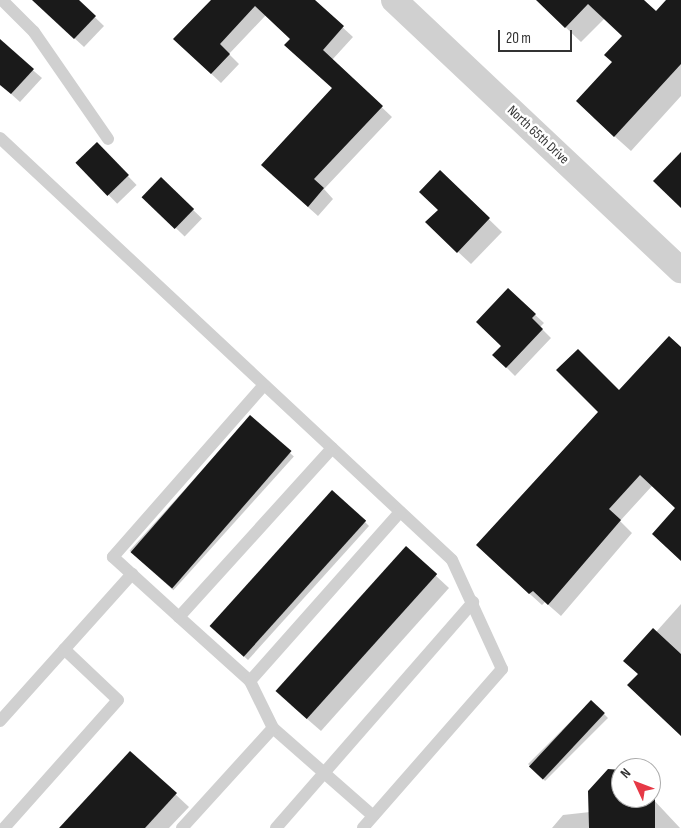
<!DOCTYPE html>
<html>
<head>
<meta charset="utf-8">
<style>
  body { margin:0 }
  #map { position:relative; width:681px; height:828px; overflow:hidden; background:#fff; font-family:"Sofia Sans Condensed",sans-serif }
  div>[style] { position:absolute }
  .shadow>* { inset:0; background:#0003; transform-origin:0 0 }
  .building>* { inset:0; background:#1a1a1a; transform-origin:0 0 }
  .lane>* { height:12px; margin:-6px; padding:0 6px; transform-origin:6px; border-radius:6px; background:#d0d0d0 }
  .street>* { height:26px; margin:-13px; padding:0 13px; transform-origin:13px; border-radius:13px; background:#d0d0d0 }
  span { translate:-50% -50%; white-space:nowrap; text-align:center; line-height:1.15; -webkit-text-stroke:5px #fff; paint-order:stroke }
  .street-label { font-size:14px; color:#333 }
  .north { position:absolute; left:611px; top:758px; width:50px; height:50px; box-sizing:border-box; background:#fff; border:1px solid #adadad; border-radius:50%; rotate:313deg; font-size:14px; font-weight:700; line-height:20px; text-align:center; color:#333 }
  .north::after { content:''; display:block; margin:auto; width:18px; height:22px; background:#e63946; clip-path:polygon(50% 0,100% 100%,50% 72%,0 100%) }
  .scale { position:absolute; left:498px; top:30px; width:74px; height:22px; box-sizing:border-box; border:2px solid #333; border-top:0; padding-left:6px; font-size:15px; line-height:18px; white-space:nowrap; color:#333; -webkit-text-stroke:4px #fff; paint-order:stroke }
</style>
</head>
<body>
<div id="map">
  <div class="shadow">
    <div style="clip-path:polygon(40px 0,77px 0,104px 26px,84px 47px,46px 12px)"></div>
    <div style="clip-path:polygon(212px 0,313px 0,353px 37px,332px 60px,392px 117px,324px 189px,333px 199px,318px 216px,272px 175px,333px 89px,291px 39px,266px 15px,229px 54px,239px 64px,221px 83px,185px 49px)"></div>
    <div style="clip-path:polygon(537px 0,643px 0,657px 12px,668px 0,681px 0,681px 96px,631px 151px,593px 117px,623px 36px,605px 18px,581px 42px)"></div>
    <div style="clip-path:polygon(0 42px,42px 78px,20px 102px,0 84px)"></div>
    <div style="left:97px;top:144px;width:57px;height:27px;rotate:46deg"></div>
    <div style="clip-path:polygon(440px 172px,502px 232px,471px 264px,440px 235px)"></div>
    <div style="left:161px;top:179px;width:57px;height:25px;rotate:44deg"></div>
    <div style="clip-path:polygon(508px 290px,544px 323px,540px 327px,551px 338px,515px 376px,494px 355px,502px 346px)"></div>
    <div style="clip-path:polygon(681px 349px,681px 560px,676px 508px,652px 486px,620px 521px,632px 533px,561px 616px,545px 602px,542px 605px,489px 557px,619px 392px)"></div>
    <div style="left:250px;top:417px;width:59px;height:180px;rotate:42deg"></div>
    <div style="clip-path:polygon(365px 522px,369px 526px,248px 660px,215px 630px)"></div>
    <div style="clip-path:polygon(406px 548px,449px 588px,321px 731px,291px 705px)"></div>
    <div style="clip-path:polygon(681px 604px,681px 735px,639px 675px,656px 632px)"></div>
    <div style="left:591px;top:701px;width:24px;height:89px;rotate:45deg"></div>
    <div style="clip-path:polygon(130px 752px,189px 807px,169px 828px,62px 828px)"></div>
    <div style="clip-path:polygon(651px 797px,680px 828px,552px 828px,563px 815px,590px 812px,621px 798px)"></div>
  </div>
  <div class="building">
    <div style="clip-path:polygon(32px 0,79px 0,96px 16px,74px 39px)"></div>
    <div style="clip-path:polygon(211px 0,315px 0,344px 26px,323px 50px,383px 106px,314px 179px,324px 188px,308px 207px,261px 165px,332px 88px,284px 45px,290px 39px,255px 6px,220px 44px,230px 54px,211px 74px,173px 39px)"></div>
    <div style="clip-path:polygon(536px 0,644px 0,656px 11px,666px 0,681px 0,681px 64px,614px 137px,576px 101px,612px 62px,604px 55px,622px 36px,588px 4px,565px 28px)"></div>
    <div style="clip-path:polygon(0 39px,34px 69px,11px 94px,0 85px)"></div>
    <div style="left:97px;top:142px;width:46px;height:30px;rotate:46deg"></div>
    <div style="clip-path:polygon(681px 152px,681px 208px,653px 181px)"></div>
    <div style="clip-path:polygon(440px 170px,490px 218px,457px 253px,425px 222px,438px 210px,419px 192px)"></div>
    <div style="left:161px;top:177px;width:46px;height:28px;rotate:44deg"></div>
    <div style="clip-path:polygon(508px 288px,536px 314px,532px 318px,543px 329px,506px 368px,492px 355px,501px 346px,476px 322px)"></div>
    <div style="clip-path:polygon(669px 336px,681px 347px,681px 561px,652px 534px,675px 508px,640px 475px,609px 509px,621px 520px,548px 605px,533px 591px,529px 594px,476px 545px,598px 412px,556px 370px,578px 349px,619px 390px)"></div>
    <div style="left:250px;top:415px;width:55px;height:182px;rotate:41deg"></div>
    <div style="left:332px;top:490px;width:46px;height:183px;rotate:42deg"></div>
    <div style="left:406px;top:546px;width:42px;height:195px;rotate:42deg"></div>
    <div style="clip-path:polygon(653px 628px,681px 654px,681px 736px,627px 685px,638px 674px,623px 661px)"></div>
    <div style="left:591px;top:700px;width:19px;height:91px;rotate:43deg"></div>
    <div style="clip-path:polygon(130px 751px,177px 793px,145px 828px,59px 828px)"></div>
    <div style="clip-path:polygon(608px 769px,621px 770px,621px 798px,651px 796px,655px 799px,655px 828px,589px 828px,588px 791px)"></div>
  </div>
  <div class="lane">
    <div style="left:2px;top:0;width:45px;rotate:45deg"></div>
    <div style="left:34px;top:32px;width:130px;rotate:55.3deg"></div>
    <div style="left:0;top:138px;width:618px;rotate:43.03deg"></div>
    <div style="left:452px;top:560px;width:120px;rotate:65.4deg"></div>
    <div style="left:502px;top:669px;width:211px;rotate:131.2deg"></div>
    <div style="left:264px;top:385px;width:229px;rotate:131.3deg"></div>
    <div style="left:113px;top:557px;width:89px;rotate:42.3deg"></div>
    <div style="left:179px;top:617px;width:228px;rotate:-47.8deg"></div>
    <div style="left:179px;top:617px;width:96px;rotate:42deg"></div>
    <div style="left:250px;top:681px;width:226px;rotate:-48.4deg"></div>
    <div style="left:0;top:721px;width:198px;rotate:-48.1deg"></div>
    <div style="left:273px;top:728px;width:133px;rotate:41.3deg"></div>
    <div style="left:4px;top:828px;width:171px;rotate:-48.3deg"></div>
    <div style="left:118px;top:700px;width:74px;rotate:-136.6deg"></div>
    <div style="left:182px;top:828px;width:135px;rotate:-47.7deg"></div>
    <div style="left:273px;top:728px;width:52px;rotate:-116.1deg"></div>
    <div style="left:276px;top:828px;width:300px;rotate:-48.9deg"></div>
  </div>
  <div class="street">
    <div style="left:394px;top:0;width:394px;rotate:43.3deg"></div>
  </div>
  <div class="street-label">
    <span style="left:538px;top:135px;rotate:43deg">North 65th Drive</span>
  </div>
  <div class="north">N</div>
  <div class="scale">20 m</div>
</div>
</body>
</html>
